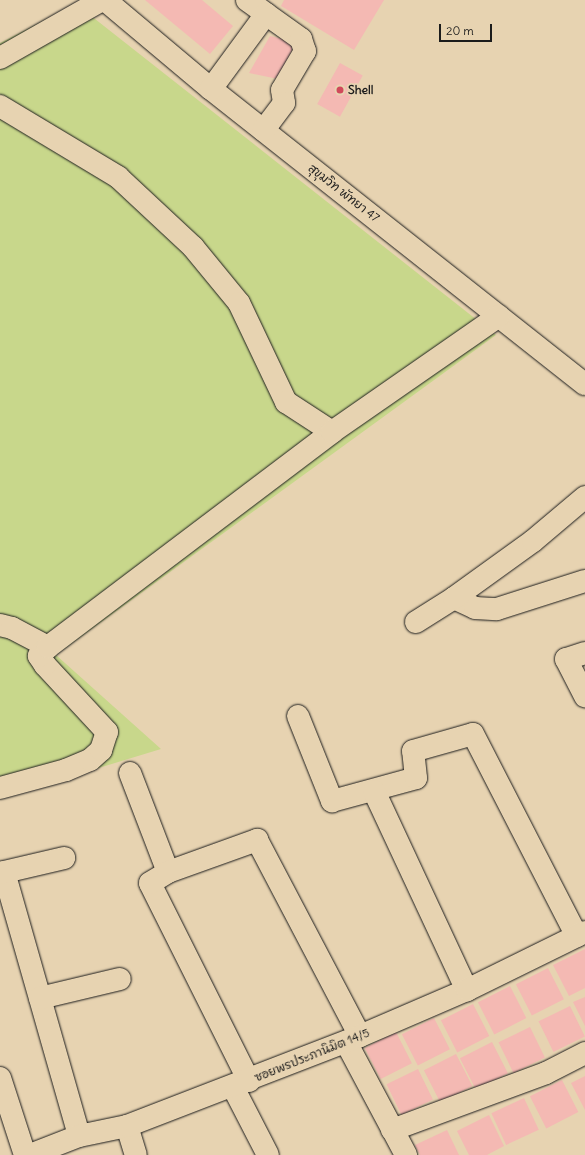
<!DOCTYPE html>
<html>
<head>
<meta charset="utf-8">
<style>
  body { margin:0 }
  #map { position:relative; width:585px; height:1155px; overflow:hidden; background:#e7d3b1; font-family:Delius,"Playpen Sans Thai",sans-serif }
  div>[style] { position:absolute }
  .green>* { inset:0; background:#c8d78b }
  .building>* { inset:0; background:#f4b9b3; transform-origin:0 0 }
  .roads { filter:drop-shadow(0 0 1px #1c1c1c) drop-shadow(0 0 1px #1c1c1c) }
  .minor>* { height:22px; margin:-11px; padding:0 11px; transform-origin:11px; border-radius:11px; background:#e7d3b1 }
  .dots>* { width:11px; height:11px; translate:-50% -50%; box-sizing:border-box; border:2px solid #e7d3b1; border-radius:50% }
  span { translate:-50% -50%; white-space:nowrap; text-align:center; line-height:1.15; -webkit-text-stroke:3.5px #e7d3b1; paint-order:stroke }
  .poi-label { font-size:12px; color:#1c1c1c; font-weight:700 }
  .left { translate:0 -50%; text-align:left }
  .street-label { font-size:12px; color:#1c1c1c }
  .scale { position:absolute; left:439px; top:24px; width:53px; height:18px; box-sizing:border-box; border:2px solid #1c1c1c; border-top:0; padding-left:5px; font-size:12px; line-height:14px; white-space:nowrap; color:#1c1c1c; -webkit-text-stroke:3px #e7d3b1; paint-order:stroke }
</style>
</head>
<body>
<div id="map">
  <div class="green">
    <div style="clip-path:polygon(76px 4px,496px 335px,56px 655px,161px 749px,0 798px,0 43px)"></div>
  </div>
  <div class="building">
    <div style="clip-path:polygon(145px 0,202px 0,233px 26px,210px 54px)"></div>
    <div style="clip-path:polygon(284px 0,384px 0,354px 50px,281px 6px)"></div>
    <div style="clip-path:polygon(270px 36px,296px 42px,278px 79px,249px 73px)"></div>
    <div style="left:340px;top:63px;width:26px;height:47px;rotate:29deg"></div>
    <div style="clip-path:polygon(585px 949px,585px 988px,569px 996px,553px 965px)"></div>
    <div style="left:548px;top:968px;width:35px;height:36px;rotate:63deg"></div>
    <div style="left:510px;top:986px;width:36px;height:36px;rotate:63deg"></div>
    <div style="clip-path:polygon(585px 997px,585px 1026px,573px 1002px)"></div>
    <div style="left:473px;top:1004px;width:36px;height:36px;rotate:63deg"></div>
    <div style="left:570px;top:1006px;width:34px;height:35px;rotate:64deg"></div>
    <div style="left:434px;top:1018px;width:35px;height:36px;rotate:63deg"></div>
    <div style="left:530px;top:1027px;width:34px;height:35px;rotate:64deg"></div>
    <div style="left:396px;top:1032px;width:35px;height:35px;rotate:63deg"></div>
    <div style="left:492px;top:1042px;width:35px;height:36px;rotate:63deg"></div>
    <div style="left:456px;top:1054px;width:36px;height:36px;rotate:63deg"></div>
    <div style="left:418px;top:1069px;width:34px;height:35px;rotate:64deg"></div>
    <div style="clip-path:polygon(585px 1076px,585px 1110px,571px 1083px)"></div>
    <div style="left:562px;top:1080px;width:36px;height:36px;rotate:63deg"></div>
    <div style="left:524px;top:1098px;width:35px;height:36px;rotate:65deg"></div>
    <div style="clip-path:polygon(489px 1115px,504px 1146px,487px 1155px,469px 1155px,457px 1131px)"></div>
    <div style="clip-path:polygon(447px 1130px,459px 1155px,420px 1155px,415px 1145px)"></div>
  </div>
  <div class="roads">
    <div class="minor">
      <div style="left:105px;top:0;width:138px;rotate:40deg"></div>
      <div style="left:211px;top:89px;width:476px;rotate:38.3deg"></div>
      <div style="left:247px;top:0;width:24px;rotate:36deg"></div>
      <div style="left:0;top:58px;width:117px;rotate:-29.6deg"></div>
      <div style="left:211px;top:89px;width:93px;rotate:-53.7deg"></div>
      <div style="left:266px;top:14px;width:43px;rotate:35.5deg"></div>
      <div style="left:301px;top:39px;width:13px;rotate:72deg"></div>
      <div style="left:305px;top:51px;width:45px;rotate:120.5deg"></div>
      <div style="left:282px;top:90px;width:13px;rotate:81deg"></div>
      <div style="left:284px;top:103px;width:34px;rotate:127deg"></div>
      <div style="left:0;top:106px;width:138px;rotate:31deg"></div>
      <div style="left:118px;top:177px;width:103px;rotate:43deg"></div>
      <div style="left:193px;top:247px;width:72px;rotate:50.6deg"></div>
      <div style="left:239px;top:303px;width:110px;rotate:64.6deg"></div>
      <div style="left:286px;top:402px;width:55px;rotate:33.1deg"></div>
      <div style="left:454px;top:598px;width:23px;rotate:25deg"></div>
      <div style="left:475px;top:608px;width:22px;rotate:3deg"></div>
      <div style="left:497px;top:609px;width:92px;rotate:-17.7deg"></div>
      <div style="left:416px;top:622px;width:45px;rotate:-32.3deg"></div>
      <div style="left:454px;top:598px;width:97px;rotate:-35.8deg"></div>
      <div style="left:533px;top:541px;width:68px;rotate:-40.2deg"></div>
      <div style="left:0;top:625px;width:12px;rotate:14deg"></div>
      <div style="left:12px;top:628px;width:41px;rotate:27.8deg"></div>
      <div style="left:585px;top:653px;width:20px;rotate:162deg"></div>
      <div style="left:566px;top:659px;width:42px;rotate:62.8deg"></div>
      <div style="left:298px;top:716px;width:92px;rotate:68.2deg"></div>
      <div style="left:332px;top:801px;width:87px;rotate:-15.3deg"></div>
      <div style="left:416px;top:778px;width:27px;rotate:-96deg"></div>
      <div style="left:413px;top:751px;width:62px;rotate:-15.8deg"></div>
      <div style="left:473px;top:734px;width:227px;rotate:62.8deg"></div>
      <div style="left:130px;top:773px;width:106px;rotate:69deg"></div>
      <div style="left:0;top:788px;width:68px;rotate:-15.3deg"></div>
      <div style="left:66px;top:770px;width:26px;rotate:-23deg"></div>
      <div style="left:90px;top:760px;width:15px;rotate:-42deg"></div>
      <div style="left:101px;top:750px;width:19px;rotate:-72deg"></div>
      <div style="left:107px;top:732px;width:91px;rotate:-132.8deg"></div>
      <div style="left:45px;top:665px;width:11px;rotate:-124deg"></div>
      <div style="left:39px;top:656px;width:13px;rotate:-45deg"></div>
      <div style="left:48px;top:647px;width:356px;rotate:-37.1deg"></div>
      <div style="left:332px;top:432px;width:203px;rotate:-34.8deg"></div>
      <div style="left:374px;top:791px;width:220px;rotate:65deg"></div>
      <div style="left:4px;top:872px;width:274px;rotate:74.1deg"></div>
      <div style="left:0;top:873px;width:66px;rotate:-13.2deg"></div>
      <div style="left:40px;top:998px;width:82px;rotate:-13.4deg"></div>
      <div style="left:346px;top:1042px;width:128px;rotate:62deg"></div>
      <div style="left:0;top:1078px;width:81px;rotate:72deg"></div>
      <div style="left:249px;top:1081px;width:221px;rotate:-116.6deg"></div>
      <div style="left:150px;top:883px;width:21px;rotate:-31deg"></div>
      <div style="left:168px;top:872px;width:95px;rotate:-19.8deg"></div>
      <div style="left:257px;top:840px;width:221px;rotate:62.3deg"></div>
      <div style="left:233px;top:1087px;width:76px;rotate:62.8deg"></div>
      <div style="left:127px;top:1126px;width:30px;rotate:73deg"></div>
      <div style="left:392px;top:1130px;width:164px;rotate:-20.3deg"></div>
      <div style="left:546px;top:1073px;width:44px;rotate:-27.1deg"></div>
      <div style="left:30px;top:1155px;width:53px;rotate:-21.2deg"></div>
      <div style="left:79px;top:1136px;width:49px;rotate:-11.8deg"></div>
      <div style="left:127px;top:1126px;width:250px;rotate:-21.1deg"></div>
      <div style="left:360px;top:1036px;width:116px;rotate:-23.3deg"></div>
      <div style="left:467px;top:990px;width:131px;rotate:-26.2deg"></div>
    </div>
  </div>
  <div class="dots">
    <div style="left:340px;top:90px;background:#d1495b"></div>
  </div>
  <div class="poi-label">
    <span class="left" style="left:348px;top:90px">Shell</span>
  </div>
  <div class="street-label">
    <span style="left:344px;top:193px;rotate:38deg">สุขุมวิท พัทยา 47</span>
    <span style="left:312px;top:1055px;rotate:-22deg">ซอยพรประภานิมิต 14/5</span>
  </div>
  <div class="scale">20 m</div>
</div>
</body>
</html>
